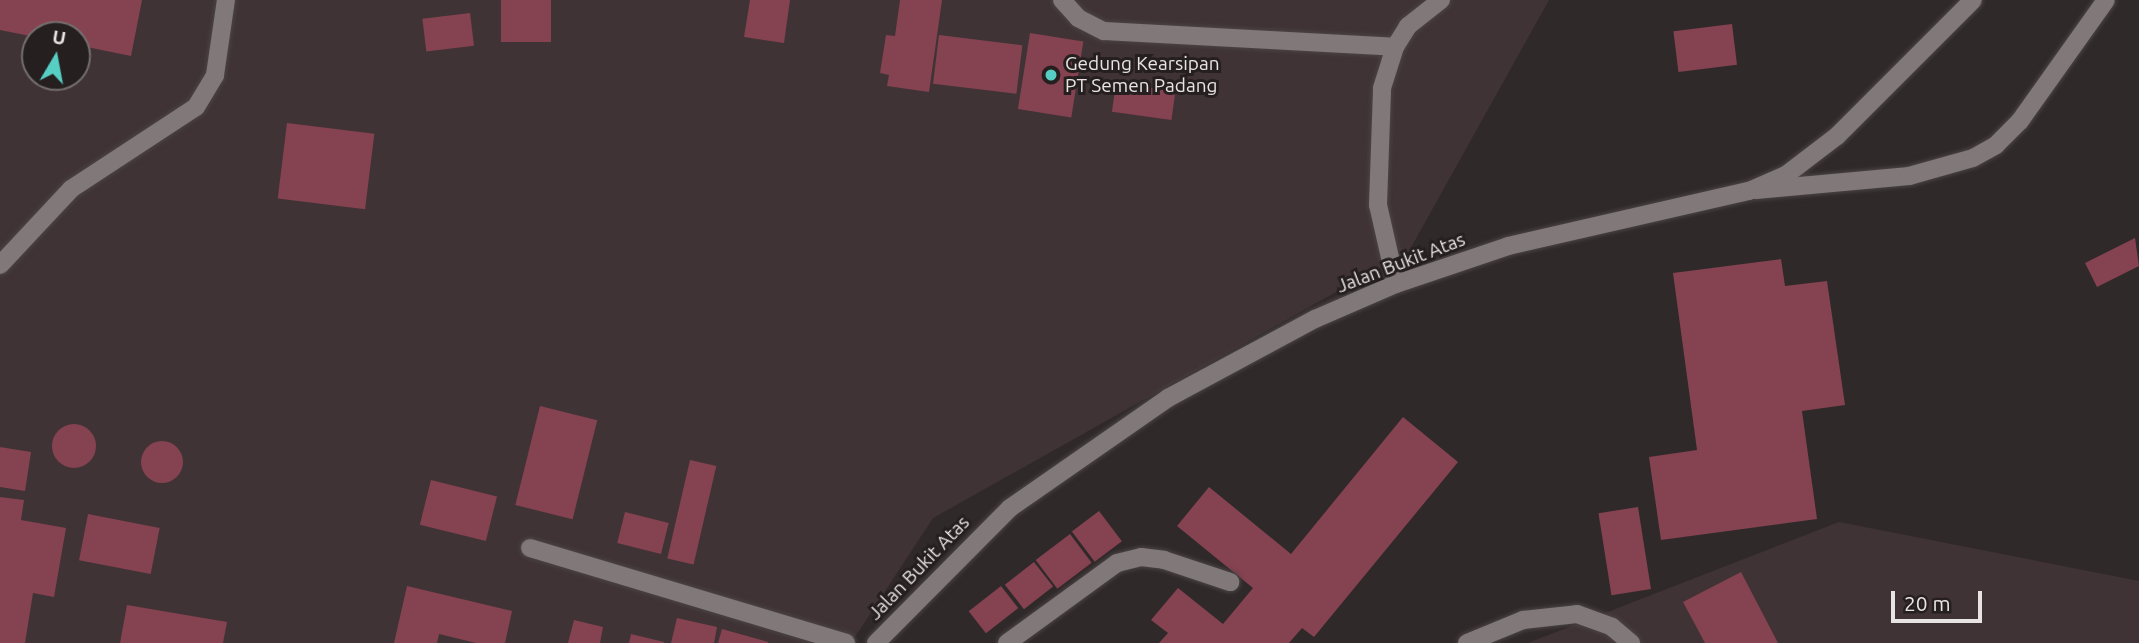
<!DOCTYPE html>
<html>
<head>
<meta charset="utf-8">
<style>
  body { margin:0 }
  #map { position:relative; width:2139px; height:643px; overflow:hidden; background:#30292a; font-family:Ubuntu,sans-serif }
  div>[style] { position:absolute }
  .built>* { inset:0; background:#403335 }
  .building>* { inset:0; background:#854251; transform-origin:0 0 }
  .round { border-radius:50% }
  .roads { filter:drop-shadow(0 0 2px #4a4444) drop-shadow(0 0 2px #4a4444) }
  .lane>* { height:18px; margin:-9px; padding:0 9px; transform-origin:9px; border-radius:9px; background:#807879 }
  .street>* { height:18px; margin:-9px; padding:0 9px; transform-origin:9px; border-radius:9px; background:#807879 }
  .dots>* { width:19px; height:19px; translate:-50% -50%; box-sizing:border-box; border:4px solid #261f20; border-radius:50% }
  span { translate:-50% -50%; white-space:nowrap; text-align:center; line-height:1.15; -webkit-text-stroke:6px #261f20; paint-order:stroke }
  .poi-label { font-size:19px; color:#e9e4e4 }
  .left { translate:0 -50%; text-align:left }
  .street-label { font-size:19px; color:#e9e4e4 }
  .north { position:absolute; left:21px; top:21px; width:70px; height:70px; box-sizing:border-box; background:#261f20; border:2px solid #746e6e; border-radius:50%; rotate:10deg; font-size:19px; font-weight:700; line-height:28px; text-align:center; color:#e9e4e4 }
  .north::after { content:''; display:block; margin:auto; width:24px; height:32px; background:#56cec3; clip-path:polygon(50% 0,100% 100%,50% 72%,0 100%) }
  .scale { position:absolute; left:1891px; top:591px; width:91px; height:32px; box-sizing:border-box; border:4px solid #e9e4e4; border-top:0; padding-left:9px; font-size:21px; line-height:24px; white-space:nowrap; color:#e9e4e4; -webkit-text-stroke:5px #261f20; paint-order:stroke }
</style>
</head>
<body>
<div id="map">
  <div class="built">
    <div style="clip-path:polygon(evenodd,0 0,1549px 0,1409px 251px,933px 518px,851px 643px,0 643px,0 0,35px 35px,77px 35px,77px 77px,35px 77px,35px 35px)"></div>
    <div style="clip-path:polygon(1839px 522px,2139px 581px,2139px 643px,1528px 643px)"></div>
  </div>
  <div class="building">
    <div style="clip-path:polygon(0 0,142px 0,131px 56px,77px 45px,77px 35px,35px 37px,0 30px)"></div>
    <div style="left:501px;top:0;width:50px;height:42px"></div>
    <div style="clip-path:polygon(750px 0,790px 0,784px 43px,744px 37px)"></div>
    <div style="clip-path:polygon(900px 0,942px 0,929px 92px,887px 86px,889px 75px,880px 73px,886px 35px,895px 36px)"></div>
    <div style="left:470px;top:13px;width:33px;height:48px;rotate:83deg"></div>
    <div style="left:1732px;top:24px;width:41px;height:59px;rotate:83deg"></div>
    <div style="left:1030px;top:33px;width:54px;height:77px;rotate:9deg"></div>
    <div style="left:939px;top:35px;width:84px;height:49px;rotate:7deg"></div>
    <div style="left:1116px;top:83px;width:60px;height:29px;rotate:8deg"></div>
    <div style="left:287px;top:123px;width:88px;height:76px;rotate:7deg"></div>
    <div style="clip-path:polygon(2135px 238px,2139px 266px,2097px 287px,2085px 263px)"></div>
    <div style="clip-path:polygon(1781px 259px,1785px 286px,1827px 281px,1845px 405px,1802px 411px,1817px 519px,1661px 540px,1649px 457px,1697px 450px,1673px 273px)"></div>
    <div style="left:540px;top:406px;width:59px;height:102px;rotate:14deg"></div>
    <div style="clip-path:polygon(1403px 417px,1458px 462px,1314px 637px,1302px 628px,1289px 643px,1159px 643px,1168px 633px,1151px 620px,1178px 588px,1223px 624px,1253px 588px,1177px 526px,1209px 487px,1291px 554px)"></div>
    <div class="round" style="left:52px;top:424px;width:44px;height:44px"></div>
    <div class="round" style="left:141px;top:441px;width:42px;height:42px"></div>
    <div style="clip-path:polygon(0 447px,31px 452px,25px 491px,0 487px)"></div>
    <div style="left:690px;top:460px;width:27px;height:101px;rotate:13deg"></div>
    <div style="left:431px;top:480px;width:68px;height:46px;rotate:14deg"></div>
    <div style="clip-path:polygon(0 497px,24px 500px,21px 520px,66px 528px,54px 597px,33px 593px,25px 643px,0 643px)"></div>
    <div style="left:1638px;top:507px;width:83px;height:40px;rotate:81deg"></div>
    <div style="left:1099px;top:511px;width:38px;height:34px;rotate:53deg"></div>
    <div style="left:625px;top:512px;width:45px;height:32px;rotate:14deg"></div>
    <div style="left:88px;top:514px;width:73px;height:47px;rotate:11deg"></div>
    <div style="left:1070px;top:534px;width:36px;height:43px;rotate:53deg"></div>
    <div style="left:1034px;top:562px;width:31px;height:37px;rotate:52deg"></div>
    <div style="clip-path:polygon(1741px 572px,1778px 643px,1705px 643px,1683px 602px)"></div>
    <div style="clip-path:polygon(407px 586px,512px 611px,505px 643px,476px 643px,439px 634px,437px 643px,394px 643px)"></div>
    <div style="left:1001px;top:586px;width:28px;height:41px;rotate:52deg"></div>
    <div style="clip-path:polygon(127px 605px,227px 622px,223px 643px,120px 643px)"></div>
    <div style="clip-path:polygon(677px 618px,717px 627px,714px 643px,671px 643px)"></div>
    <div style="clip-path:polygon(574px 620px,603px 627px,600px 643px,568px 643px)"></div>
    <div style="clip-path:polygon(722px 629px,768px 642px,768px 643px,718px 643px)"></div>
    <div style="clip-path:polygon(631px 634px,664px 642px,664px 643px,629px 643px)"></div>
  </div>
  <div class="roads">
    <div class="lane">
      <div style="left:1062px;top:0;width:24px;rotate:48deg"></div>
      <div style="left:1078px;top:18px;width:29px;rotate:27deg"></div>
      <div style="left:1104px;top:31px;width:291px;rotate:3.1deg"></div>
      <div style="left:1756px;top:190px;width:154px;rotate:-5.2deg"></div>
      <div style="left:1909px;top:176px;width:66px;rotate:-15.7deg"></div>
      <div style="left:1973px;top:158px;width:26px;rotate:-29deg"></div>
      <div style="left:1996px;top:145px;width:34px;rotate:-45deg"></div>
      <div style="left:2020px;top:121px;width:148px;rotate:-54.6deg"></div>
      <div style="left:0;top:265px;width:104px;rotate:-46.9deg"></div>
      <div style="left:71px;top:189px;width:149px;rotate:-33.3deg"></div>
      <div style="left:196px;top:107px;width:37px;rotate:-59deg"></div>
      <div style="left:215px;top:75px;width:76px;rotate:-81.7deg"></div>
      <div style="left:1396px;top:284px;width:81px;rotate:-102.8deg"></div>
      <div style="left:1378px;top:205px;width:117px;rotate:-88deg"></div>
      <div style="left:1382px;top:88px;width:43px;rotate:-72.4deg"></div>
      <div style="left:1395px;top:47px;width:25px;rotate:-58deg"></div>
      <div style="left:1408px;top:26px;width:42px;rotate:-38.2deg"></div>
      <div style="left:530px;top:548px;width:330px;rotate:16.7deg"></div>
      <div style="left:1007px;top:643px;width:136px;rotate:-36deg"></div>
      <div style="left:1117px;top:563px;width:25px;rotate:-14deg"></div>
      <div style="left:1141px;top:557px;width:23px;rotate:7deg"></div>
      <div style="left:1164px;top:560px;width:70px;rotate:18.4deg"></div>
      <div style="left:1467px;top:643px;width:61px;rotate:-22.3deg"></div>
      <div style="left:1523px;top:620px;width:54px;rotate:-6.3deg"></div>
      <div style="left:1577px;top:614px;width:37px;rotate:20deg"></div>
      <div style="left:1612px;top:627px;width:25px;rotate:40deg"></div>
    </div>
    <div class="street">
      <div style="left:876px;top:643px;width:190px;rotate:-45.2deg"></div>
      <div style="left:1010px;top:508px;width:193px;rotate:-34.8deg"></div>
      <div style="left:1168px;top:398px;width:167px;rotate:-28.3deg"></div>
      <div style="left:1315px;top:319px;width:88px;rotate:-23.4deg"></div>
      <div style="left:1396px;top:284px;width:118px;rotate:-18.7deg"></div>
      <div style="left:1508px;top:246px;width:247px;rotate:-12.9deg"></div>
      <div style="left:1749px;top:191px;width:40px;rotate:-23.4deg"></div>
      <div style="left:1786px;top:175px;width:64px;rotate:-37.4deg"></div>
      <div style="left:1837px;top:136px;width:192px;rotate:-45deg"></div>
    </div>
  </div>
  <div class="dots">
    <div style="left:1051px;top:75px;background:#56cec3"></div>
  </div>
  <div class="poi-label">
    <span class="left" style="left:1065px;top:75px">Gedung Kearsipan<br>PT Semen Padang</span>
  </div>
  <div class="street-label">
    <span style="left:1401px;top:263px;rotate:-21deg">Jalan Bukit Atas</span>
    <span style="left:919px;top:568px;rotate:-46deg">Jalan Bukit Atas</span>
  </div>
  <div class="north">U</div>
  <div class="scale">20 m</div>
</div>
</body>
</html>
